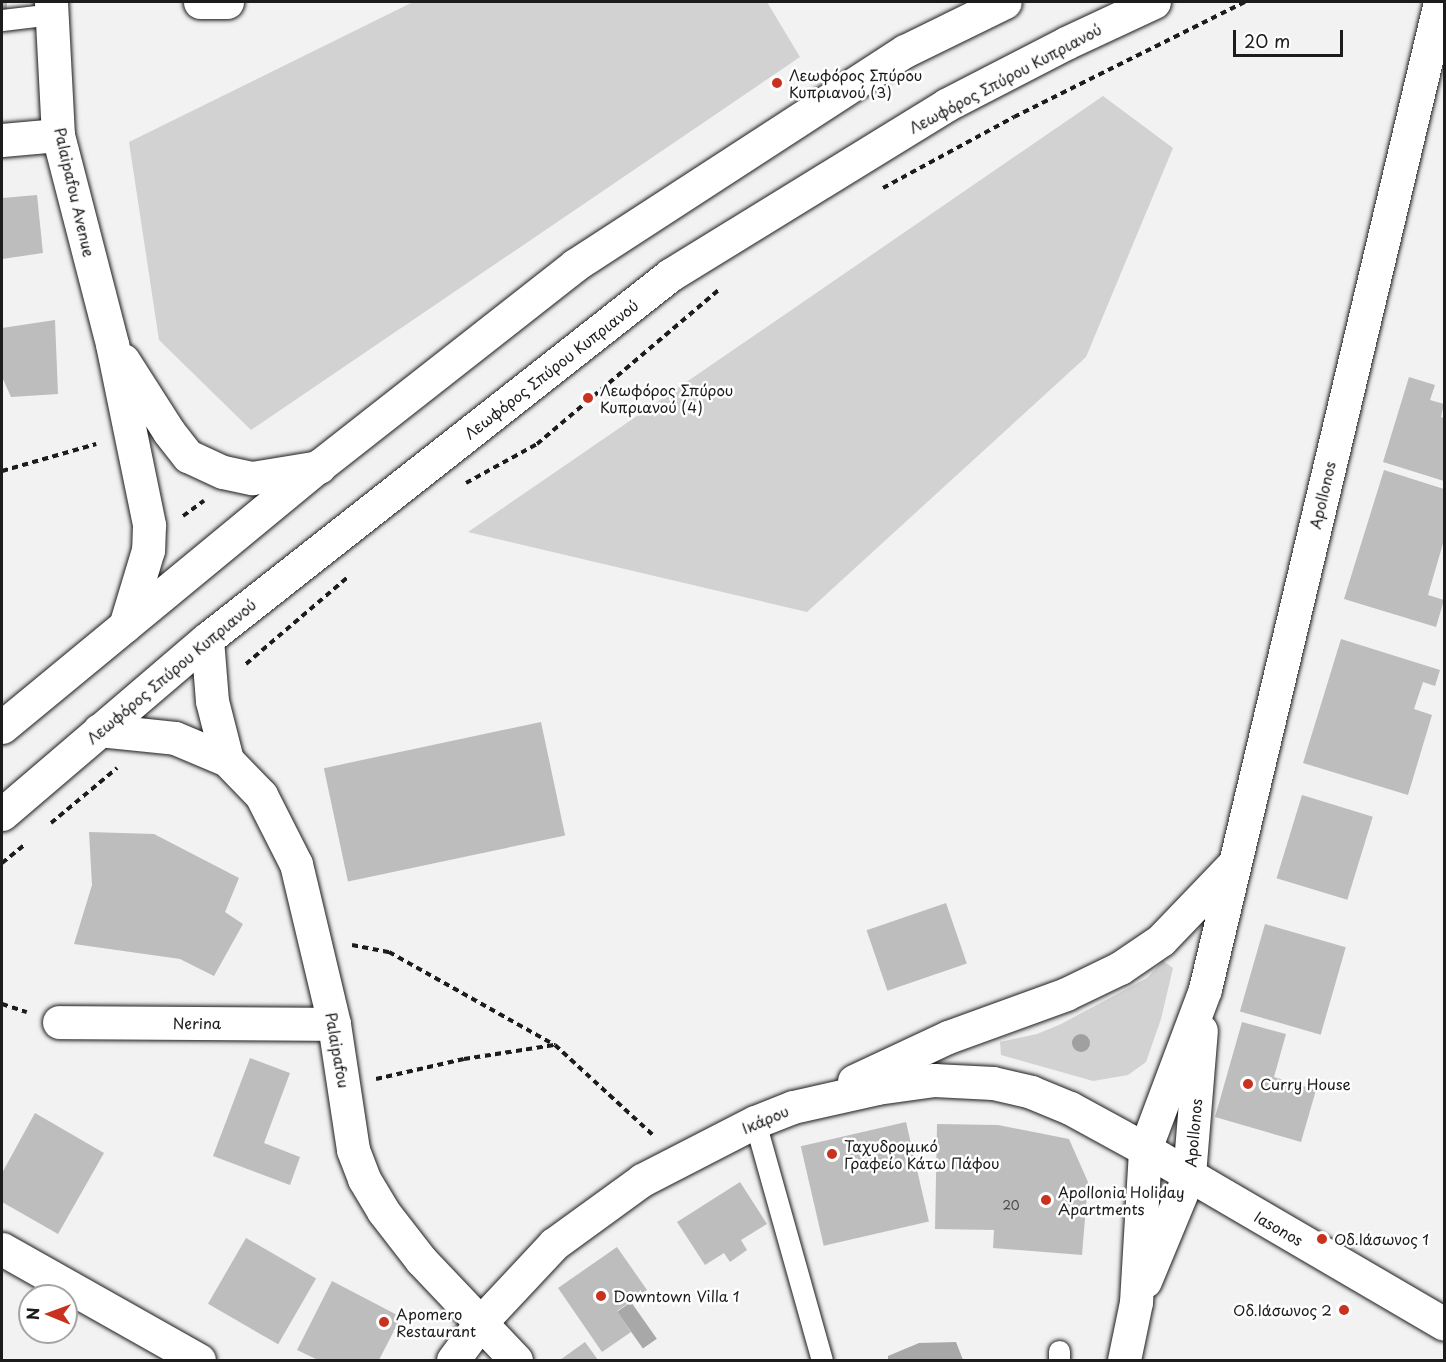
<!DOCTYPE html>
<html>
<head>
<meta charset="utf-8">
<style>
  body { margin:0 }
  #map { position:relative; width:1446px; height:1362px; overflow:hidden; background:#f2f2f2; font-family:"Playpen Sans",sans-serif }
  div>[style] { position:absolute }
  .green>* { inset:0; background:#d2d2d2 }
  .water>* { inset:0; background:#a8a8a8; transform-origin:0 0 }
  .building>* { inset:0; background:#bdbdbd; transform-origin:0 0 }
  .path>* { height:4px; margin-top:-2px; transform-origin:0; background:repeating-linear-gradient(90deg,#1c1c1c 0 6px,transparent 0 10.5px) }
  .roads { filter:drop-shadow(0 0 2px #1c1c1c) drop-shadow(0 0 2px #1c1c1c) }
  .lane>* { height:21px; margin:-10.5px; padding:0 10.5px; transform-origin:10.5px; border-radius:10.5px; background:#fff }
  .street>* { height:33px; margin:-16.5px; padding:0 16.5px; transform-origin:16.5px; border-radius:16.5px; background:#fff }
  .secondary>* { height:33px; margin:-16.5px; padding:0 16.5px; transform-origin:16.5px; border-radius:16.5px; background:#fff }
  .trees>* { width:18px; height:18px; margin:-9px; border-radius:50%; background:#a0a0a0 }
  .dots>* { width:16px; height:16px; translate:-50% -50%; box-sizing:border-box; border:3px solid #fff; border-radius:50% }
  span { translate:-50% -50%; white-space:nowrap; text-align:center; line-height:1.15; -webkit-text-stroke:5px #fff; paint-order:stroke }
  .number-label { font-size:12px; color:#444 }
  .number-label span { -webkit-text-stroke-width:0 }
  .poi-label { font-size:15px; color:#1c1c1c }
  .left { translate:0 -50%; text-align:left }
  .right { translate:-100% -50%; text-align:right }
  .street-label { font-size:15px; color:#1c1c1c }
  .frame { position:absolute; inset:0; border:3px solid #1c1c1c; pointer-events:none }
  .north { position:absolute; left:18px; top:1284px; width:60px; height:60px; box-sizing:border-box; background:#fff; border:2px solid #a4a4a4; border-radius:50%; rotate:271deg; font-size:16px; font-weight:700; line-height:24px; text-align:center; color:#1c1c1c }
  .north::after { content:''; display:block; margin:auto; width:21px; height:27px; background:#c8321e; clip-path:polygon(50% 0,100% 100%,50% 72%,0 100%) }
  .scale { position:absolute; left:1233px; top:30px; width:110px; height:27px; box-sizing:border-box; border:3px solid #1c1c1c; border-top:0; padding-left:8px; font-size:18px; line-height:21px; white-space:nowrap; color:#1c1c1c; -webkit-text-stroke:4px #fff; paint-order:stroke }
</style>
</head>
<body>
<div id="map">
  <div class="green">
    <div style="clip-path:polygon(413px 2px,767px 2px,800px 57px,251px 430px,159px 340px,129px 142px)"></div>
    <div style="clip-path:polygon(1103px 96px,1173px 148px,1086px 357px,807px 612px,468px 532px)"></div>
    <div style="clip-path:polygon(1163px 961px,1173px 968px,1161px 1019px,1146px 1062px,1128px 1075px,1093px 1081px,1001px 1055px,1000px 1042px,1037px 1034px,1061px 1024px,1147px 978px)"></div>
  </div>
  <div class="water">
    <div style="left:631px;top:1302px;width:45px;height:17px;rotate:55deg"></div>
    <div style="clip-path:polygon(956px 1342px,963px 1360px,888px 1360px,888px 1356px,919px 1343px)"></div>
  </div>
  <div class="building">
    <div style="left:2px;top:2px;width:5px;height:10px"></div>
    <div style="clip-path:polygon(37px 195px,43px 253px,2px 259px,2px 198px)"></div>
    <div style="clip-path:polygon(55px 320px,58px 394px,11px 397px,2px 377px,2px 328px)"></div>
    <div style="clip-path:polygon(1409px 377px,1435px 385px,1430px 400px,1444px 404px,1441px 417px,1444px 418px,1444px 481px,1383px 462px)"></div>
    <div style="clip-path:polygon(1384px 470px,1444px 489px,1444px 540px,1428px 595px,1444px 600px,1436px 627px,1344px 599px)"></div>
    <div style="clip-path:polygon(1341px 639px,1440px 670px,1435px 686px,1423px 682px,1414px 709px,1432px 715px,1408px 795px,1303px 763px)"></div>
    <div style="left:541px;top:722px;width:116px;height:222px;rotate:78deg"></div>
    <div style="left:1302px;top:795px;width:74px;height:87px;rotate:17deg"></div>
    <div style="clip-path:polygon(89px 832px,154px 834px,239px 878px,225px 912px,243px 924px,214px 976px,180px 959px,74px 944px,92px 885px)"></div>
    <div style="left:946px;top:903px;width:64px;height:84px;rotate:71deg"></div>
    <div style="left:1265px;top:924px;width:84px;height:91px;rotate:16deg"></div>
    <div style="clip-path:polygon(1242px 1022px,1286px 1034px,1274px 1077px,1316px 1090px,1301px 1142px,1215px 1117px)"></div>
    <div style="clip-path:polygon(250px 1058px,290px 1073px,264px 1143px,300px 1157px,290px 1185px,213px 1156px)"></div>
    <div style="clip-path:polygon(35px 1113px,104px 1153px,58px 1234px,2px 1202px,2px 1173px)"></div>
    <div style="left:906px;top:1122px;width:102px;height:108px;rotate:77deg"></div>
    <div style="clip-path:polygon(937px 1124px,998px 1125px,1069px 1139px,1088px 1182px,1082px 1255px,993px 1248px,994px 1230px,935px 1229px)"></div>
    <div style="clip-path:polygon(740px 1182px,767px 1224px,741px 1240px,747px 1250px,730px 1262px,724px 1253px,705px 1265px,677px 1222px)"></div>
    <div style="left:246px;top:1238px;width:81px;height:76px;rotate:30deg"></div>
    <div style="clip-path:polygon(617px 1247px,647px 1290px,617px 1311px,631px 1332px,602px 1352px,558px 1288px)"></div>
    <div style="clip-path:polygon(332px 1281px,401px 1317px,379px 1360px,318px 1360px,297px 1350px)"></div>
    <div style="clip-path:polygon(585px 1342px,598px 1360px,560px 1360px)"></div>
  </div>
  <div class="path">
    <div style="left:883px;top:188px;width:149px;rotate:-28.5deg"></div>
    <div style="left:1014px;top:117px;width:258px;rotate:-26.5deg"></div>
    <div style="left:2px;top:471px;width:98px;rotate:-16deg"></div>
    <div style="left:466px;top:483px;width:81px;rotate:-28.8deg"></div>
    <div style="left:537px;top:444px;width:241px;rotate:-40.3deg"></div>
    <div style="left:183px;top:516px;width:26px;rotate:-36deg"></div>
    <div style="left:246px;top:664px;width:134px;rotate:-40.5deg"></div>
    <div style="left:51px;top:823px;width:86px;rotate:-39.8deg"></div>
    <div style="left:2px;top:863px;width:28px;rotate:-39deg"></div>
    <div style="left:352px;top:945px;width:38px;rotate:11deg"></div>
    <div style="left:389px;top:952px;width:190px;rotate:29.3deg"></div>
    <div style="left:555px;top:1045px;width:133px;rotate:42.6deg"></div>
    <div style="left:2px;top:1004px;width:26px;rotate:18deg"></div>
    <div style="left:376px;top:1079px;width:90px;rotate:-12.8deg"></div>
    <div style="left:464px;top:1059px;width:91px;rotate:-8.8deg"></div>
  </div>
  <div class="roads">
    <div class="lane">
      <div style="left:2px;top:20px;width:50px;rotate:-6.8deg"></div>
      <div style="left:755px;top:1122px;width:247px;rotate:74.3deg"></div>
      <div style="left:1059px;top:1360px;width:9px;rotate:-90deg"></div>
    </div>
    <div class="street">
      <div style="left:200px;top:2px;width:27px"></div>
      <div style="left:2px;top:140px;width:56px;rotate:-5.1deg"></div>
      <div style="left:207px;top:639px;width:62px;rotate:85.4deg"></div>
      <div style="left:212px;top:701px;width:61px;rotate:75.7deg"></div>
      <div style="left:99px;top:730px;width:76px;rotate:6deg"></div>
      <div style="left:175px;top:738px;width:56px;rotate:22.9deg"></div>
      <div style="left:227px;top:760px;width:49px;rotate:45.8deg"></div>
      <div style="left:261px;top:795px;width:77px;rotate:63.1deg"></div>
      <div style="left:296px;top:864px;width:164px;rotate:76.6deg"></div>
      <div style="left:334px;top:1024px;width:127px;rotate:81.4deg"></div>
      <div style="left:353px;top:1150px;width:31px;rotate:69deg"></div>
      <div style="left:364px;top:1179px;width:37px;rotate:59deg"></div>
      <div style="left:383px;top:1211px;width:62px;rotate:52.2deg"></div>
      <div style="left:421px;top:1260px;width:138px;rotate:46.5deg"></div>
      <div style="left:59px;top:1022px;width:275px;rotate:0.4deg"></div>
      <div style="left:2px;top:1249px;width:226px;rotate:29.4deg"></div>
      <div style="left:1145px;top:1281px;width:115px;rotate:-67.5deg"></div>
      <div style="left:1189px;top:1175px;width:145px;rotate:-85.3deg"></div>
      <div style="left:1124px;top:1360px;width:59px;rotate:-78.3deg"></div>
      <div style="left:1136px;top:1302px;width:153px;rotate:-86.6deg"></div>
      <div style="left:1145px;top:1149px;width:171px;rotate:-69.4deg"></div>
      <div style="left:1205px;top:989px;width:1015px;rotate:-76.61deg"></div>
    </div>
    <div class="secondary">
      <div style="left:51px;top:2px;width:133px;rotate:87deg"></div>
      <div style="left:58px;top:135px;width:216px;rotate:75.5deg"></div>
      <div style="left:112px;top:344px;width:185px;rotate:78.4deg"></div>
      <div style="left:149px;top:525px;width:25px;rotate:92deg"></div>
      <div style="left:148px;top:550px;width:79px;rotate:106.8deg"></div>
      <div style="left:123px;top:360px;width:85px;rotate:57.4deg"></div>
      <div style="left:169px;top:432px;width:31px;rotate:52deg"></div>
      <div style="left:188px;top:456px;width:38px;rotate:25deg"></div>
      <div style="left:223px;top:472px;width:30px;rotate:12deg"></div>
      <div style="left:252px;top:478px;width:68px;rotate:-9.3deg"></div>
      <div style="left:2px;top:727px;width:411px;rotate:-39.5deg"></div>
      <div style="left:319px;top:466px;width:325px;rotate:-38.1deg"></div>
      <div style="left:575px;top:265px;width:393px;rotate:-33deg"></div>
      <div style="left:905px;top:51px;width:111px;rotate:-26.1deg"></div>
      <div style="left:2px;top:814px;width:270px;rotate:-40.5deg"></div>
      <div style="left:207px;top:639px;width:589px;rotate:-38.17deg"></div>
      <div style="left:670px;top:275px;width:324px;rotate:-31.6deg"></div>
      <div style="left:946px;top:105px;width:135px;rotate:-27.3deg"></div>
      <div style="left:1066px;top:43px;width:97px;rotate:-25deg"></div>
      <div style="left:854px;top:1081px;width:104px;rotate:-25.1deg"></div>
      <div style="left:948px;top:1037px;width:126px;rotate:-20deg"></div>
      <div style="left:1066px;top:994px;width:60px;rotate:-25.7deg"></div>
      <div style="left:1120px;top:968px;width:50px;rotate:-34.3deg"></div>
      <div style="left:1161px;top:940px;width:105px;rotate:-46.2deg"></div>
      <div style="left:453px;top:1360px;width:47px;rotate:-53.6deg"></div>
      <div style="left:481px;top:1322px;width:107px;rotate:-46.9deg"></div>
      <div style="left:554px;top:1244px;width:109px;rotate:-36deg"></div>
      <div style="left:642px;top:1180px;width:127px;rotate:-27.2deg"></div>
      <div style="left:755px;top:1122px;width:41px;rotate:-21.5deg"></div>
      <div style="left:793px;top:1107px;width:86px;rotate:-12.7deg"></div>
      <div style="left:877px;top:1088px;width:58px;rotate:-8deg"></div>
      <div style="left:934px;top:1080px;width:59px;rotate:2.9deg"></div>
      <div style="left:993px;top:1083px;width:39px;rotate:13deg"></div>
      <div style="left:1031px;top:1092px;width:42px;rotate:22.3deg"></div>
      <div style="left:1070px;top:1108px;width:85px;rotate:28.7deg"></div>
      <div style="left:1145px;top:1149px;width:346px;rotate:30.3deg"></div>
    </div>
  </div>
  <div class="trees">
    <div style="left:1081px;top:1043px"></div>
  </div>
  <div class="dots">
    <div style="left:777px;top:83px;background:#c8321e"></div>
    <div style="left:588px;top:398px;background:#c8321e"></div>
    <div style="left:1248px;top:1084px;background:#c8321e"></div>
    <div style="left:832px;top:1154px;background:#c8321e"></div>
    <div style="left:1046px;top:1200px;background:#c8321e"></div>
    <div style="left:1322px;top:1239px;background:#c8321e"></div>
    <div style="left:601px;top:1296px;background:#c8321e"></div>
    <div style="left:1344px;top:1310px;background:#c8321e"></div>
    <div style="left:384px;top:1322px;background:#c8321e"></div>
  </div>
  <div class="number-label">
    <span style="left:1011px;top:1206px">20</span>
  </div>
  <div class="poi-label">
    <span class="left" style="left:789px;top:83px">Λεωφόρος Σπύρου<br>Κυπριανού (3)</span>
    <span class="left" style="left:600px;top:398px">Λεωφόρος Σπύρου<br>Κυπριανού (4)</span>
    <span class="left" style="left:1260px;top:1084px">Curry House</span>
    <span class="left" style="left:844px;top:1154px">Ταχυδρομικό<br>Γραφείο Κάτω Πάφου</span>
    <span class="left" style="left:1058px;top:1200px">Apollonia Holiday<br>Apartments</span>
    <span class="left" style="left:1334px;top:1239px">Οδ.Ιάσωνος 1</span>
    <span class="left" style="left:613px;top:1296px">Downtown Villa 1</span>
    <span class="right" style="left:1332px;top:1310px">Οδ.Ιάσωνος 2</span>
    <span class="left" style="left:396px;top:1322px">Apomero<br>Restaurant</span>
  </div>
  <div class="street-label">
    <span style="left:1005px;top:78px;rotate:-28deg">Λεωφόρος Σπύρου Κυπριανού</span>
    <span style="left:75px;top:192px;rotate:77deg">Palaipafou Avenue</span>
    <span style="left:551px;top:369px;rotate:-38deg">Λεωφόρος Σπύρου Κυπριανού</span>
    <span style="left:1322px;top:495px;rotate:-77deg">Apollonos</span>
    <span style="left:171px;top:671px;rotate:-40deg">Λεωφόρος Σπύρου Κυπριανού</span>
    <span style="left:197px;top:1023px">Nerina</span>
    <span style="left:338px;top:1050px;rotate:80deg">Palaipafou</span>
    <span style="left:765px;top:1119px;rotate:-23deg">Ικάρου</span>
    <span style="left:1193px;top:1133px;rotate:-85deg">Apollonos</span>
    <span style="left:1279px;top:1228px;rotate:30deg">Iasonos</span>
  </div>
  <div class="frame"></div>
  <div class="north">N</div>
  <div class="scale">20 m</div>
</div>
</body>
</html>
